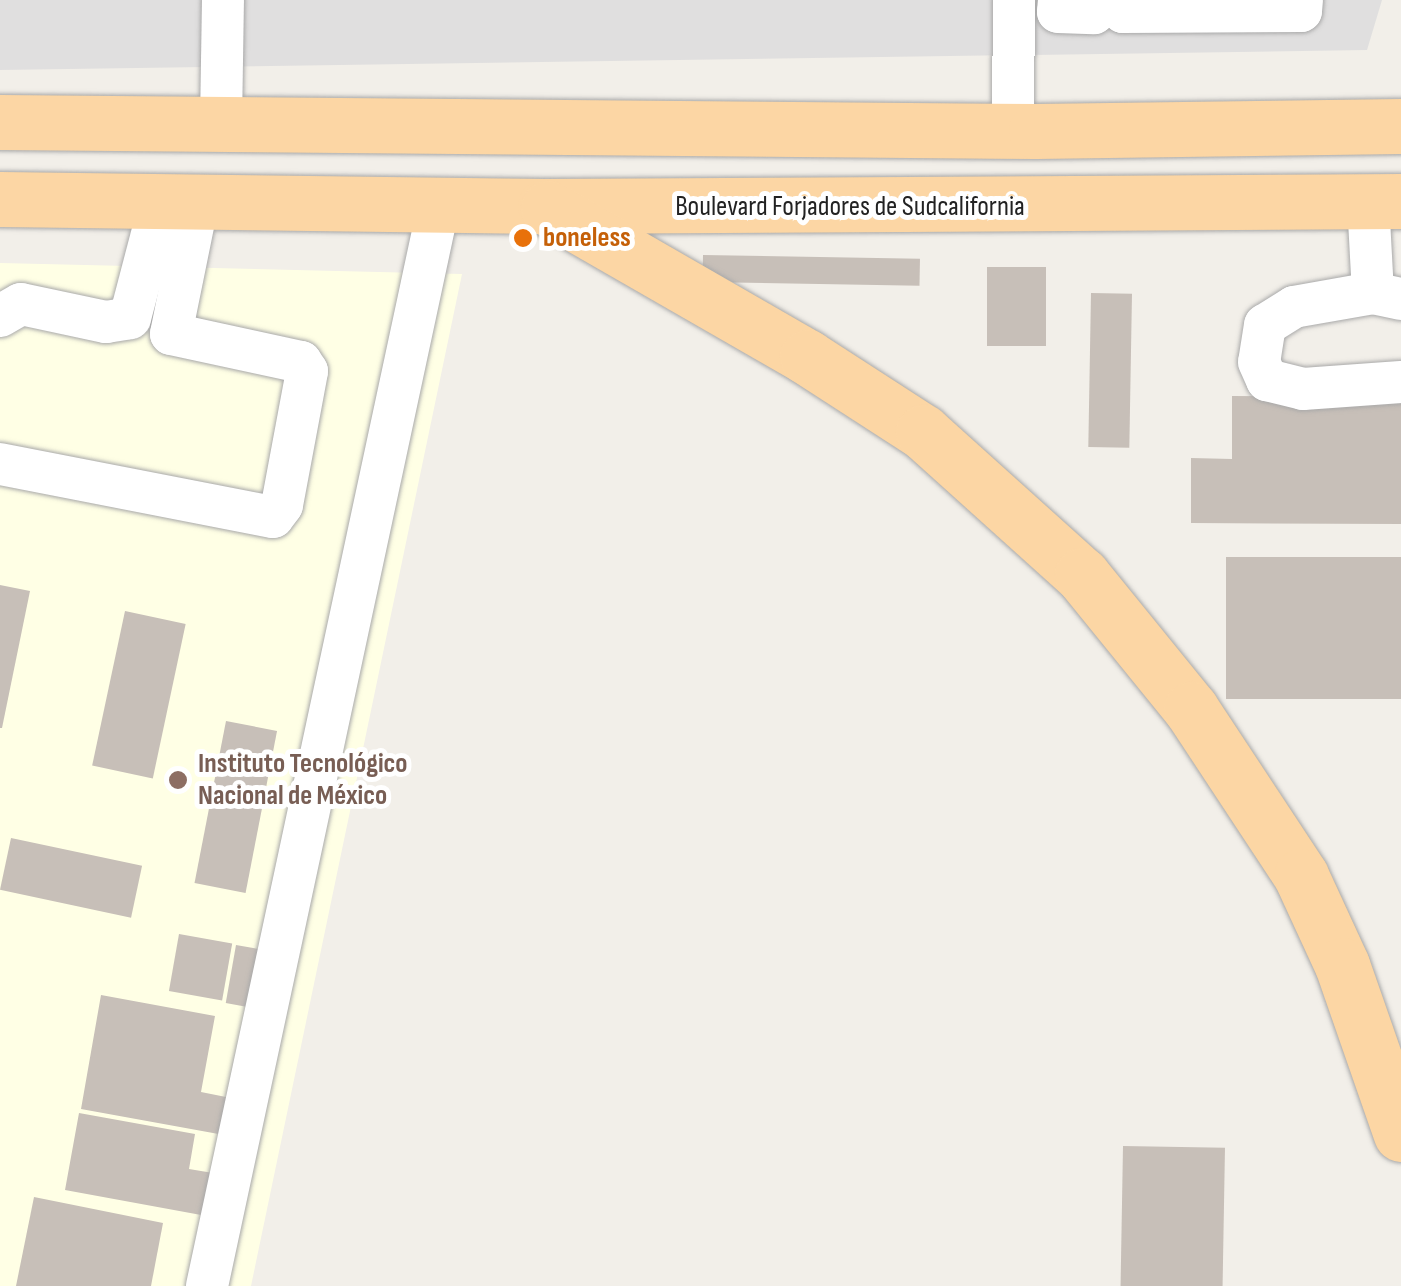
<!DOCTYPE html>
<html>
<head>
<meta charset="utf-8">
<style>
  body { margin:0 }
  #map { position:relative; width:1401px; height:1286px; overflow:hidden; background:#f2efe9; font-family:"Sofia Sans Condensed",sans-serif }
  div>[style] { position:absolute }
  .residential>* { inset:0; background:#e0dfdf }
  .education>* { inset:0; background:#ffffe5 }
  .building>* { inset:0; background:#c7bfb8; transform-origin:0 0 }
  .roads { filter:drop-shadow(0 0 2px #a9a9a9) drop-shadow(0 0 2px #a9a9a9) }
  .minor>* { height:42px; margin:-21px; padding:0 21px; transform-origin:21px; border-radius:21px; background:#fff }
  .major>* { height:55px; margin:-27.5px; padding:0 27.5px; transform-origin:27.5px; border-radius:27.5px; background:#fcd6a4 }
  .dots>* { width:28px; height:28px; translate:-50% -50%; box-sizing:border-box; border:5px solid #fff; border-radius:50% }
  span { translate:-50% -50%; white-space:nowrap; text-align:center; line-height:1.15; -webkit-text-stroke:10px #fff; paint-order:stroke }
  .street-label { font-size:28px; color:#222 }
  .food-label { font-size:28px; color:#c56008; font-weight:700 }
  .left { translate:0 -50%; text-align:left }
  .education-label { font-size:28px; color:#785e54; font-weight:700 }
</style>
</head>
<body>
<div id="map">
  <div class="residential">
    <div style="clip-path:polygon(0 0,1382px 0,1367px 50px,0 70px)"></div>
  </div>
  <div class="education">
    <div style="clip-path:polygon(0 263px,462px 274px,251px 1286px,0 1286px)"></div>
  </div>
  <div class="building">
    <div style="left:703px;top:255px;width:217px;height:27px;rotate:1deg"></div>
    <div style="left:987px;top:267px;width:59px;height:79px"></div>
    <div style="left:1091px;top:293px;width:41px;height:154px;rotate:1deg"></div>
    <div style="clip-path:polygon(1232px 396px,1401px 397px,1401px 524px,1191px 523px,1191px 458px,1232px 459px)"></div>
    <div style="left:1401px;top:557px;width:142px;height:175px;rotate:90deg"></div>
    <div style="clip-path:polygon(0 585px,30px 591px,2px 728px,0 728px)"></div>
    <div style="left:125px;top:611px;width:62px;height:158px;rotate:12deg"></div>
    <div style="left:226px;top:721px;width:52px;height:165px;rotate:11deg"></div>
    <div style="left:11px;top:838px;width:134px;height:53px;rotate:12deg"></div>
    <div style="left:179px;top:934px;width:54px;height:58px;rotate:10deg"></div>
    <div style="left:236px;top:945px;width:29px;height:59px;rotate:10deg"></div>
    <div style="clip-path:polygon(101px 995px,215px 1016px,201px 1092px,231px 1098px,224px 1135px,81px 1109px)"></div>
    <div style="clip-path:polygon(79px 1113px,195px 1134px,189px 1169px,219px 1174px,212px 1217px,65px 1190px)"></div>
    <div style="left:1123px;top:1146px;width:102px;height:140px;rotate:1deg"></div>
    <div style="clip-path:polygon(34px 1197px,163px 1223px,151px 1286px,16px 1286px)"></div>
  </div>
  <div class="roads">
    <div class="minor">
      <div style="left:1059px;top:0;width:12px;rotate:95deg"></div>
      <div style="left:1058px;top:12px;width:36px;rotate:2deg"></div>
      <div style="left:1094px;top:13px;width:13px;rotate:-86deg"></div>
      <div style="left:1123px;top:0;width:12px;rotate:90deg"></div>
      <div style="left:1123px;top:12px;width:178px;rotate:-0.3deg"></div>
      <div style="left:1301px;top:11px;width:11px;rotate:-85deg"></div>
      <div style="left:221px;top:125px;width:125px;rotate:-89.1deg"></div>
      <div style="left:1013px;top:131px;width:131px;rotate:-89.6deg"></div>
      <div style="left:1368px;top:201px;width:92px;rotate:86.9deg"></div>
      <div style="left:1401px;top:299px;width:29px;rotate:-168deg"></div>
      <div style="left:1373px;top:293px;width:80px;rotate:170deg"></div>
      <div style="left:1294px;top:307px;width:34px;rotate:148deg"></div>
      <div style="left:1265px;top:325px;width:37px;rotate:99deg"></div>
      <div style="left:1259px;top:362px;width:20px;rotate:66deg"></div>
      <div style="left:1267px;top:380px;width:37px;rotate:14deg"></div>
      <div style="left:1303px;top:389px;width:98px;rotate:-4.1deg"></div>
      <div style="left:0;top:316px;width:24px;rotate:-30deg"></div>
      <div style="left:21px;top:304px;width:87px;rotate:12deg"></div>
      <div style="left:106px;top:322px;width:24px;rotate:-9deg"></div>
      <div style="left:130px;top:318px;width:122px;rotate:-75.3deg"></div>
      <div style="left:0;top:464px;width:278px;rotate:11deg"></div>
      <div style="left:273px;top:517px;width:15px;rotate:-53deg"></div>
      <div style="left:282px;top:505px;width:136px;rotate:-79.4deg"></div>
      <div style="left:307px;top:371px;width:11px;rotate:-124deg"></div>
      <div style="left:301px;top:362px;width:133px;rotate:-167.8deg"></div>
      <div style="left:171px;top:334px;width:136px;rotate:-78.5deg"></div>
      <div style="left:207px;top:1286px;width:1107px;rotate:-77.9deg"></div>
    </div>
    <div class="major">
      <div style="left:0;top:122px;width:1036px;rotate:0.5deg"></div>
      <div style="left:1036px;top:131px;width:365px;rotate:-0.8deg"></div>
      <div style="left:0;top:199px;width:545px;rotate:0.74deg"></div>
      <div style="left:545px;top:206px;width:856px;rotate:-0.33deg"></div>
      <div style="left:548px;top:208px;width:299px;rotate:29.9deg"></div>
      <div style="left:807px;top:357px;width:138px;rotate:32.9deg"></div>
      <div style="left:923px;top:432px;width:214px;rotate:42deg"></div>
      <div style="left:1082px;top:575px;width:173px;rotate:50.9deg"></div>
      <div style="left:1191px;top:709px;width:200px;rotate:56.6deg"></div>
      <div style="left:1301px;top:876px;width:98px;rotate:65.3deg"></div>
      <div style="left:1342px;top:965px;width:179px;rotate:70.8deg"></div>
    </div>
  </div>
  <div class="dots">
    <div style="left:523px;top:238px;background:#e8710a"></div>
    <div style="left:178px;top:780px;background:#8d6e63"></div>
  </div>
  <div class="street-label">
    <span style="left:850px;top:207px">Boulevard Forjadores de Sudcalifornia</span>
  </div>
  <div class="food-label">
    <span class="left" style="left:543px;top:238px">boneless</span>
  </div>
  <div class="education-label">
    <span class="left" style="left:198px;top:780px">Instituto Tecnológico<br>Nacional de México</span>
  </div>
</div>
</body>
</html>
